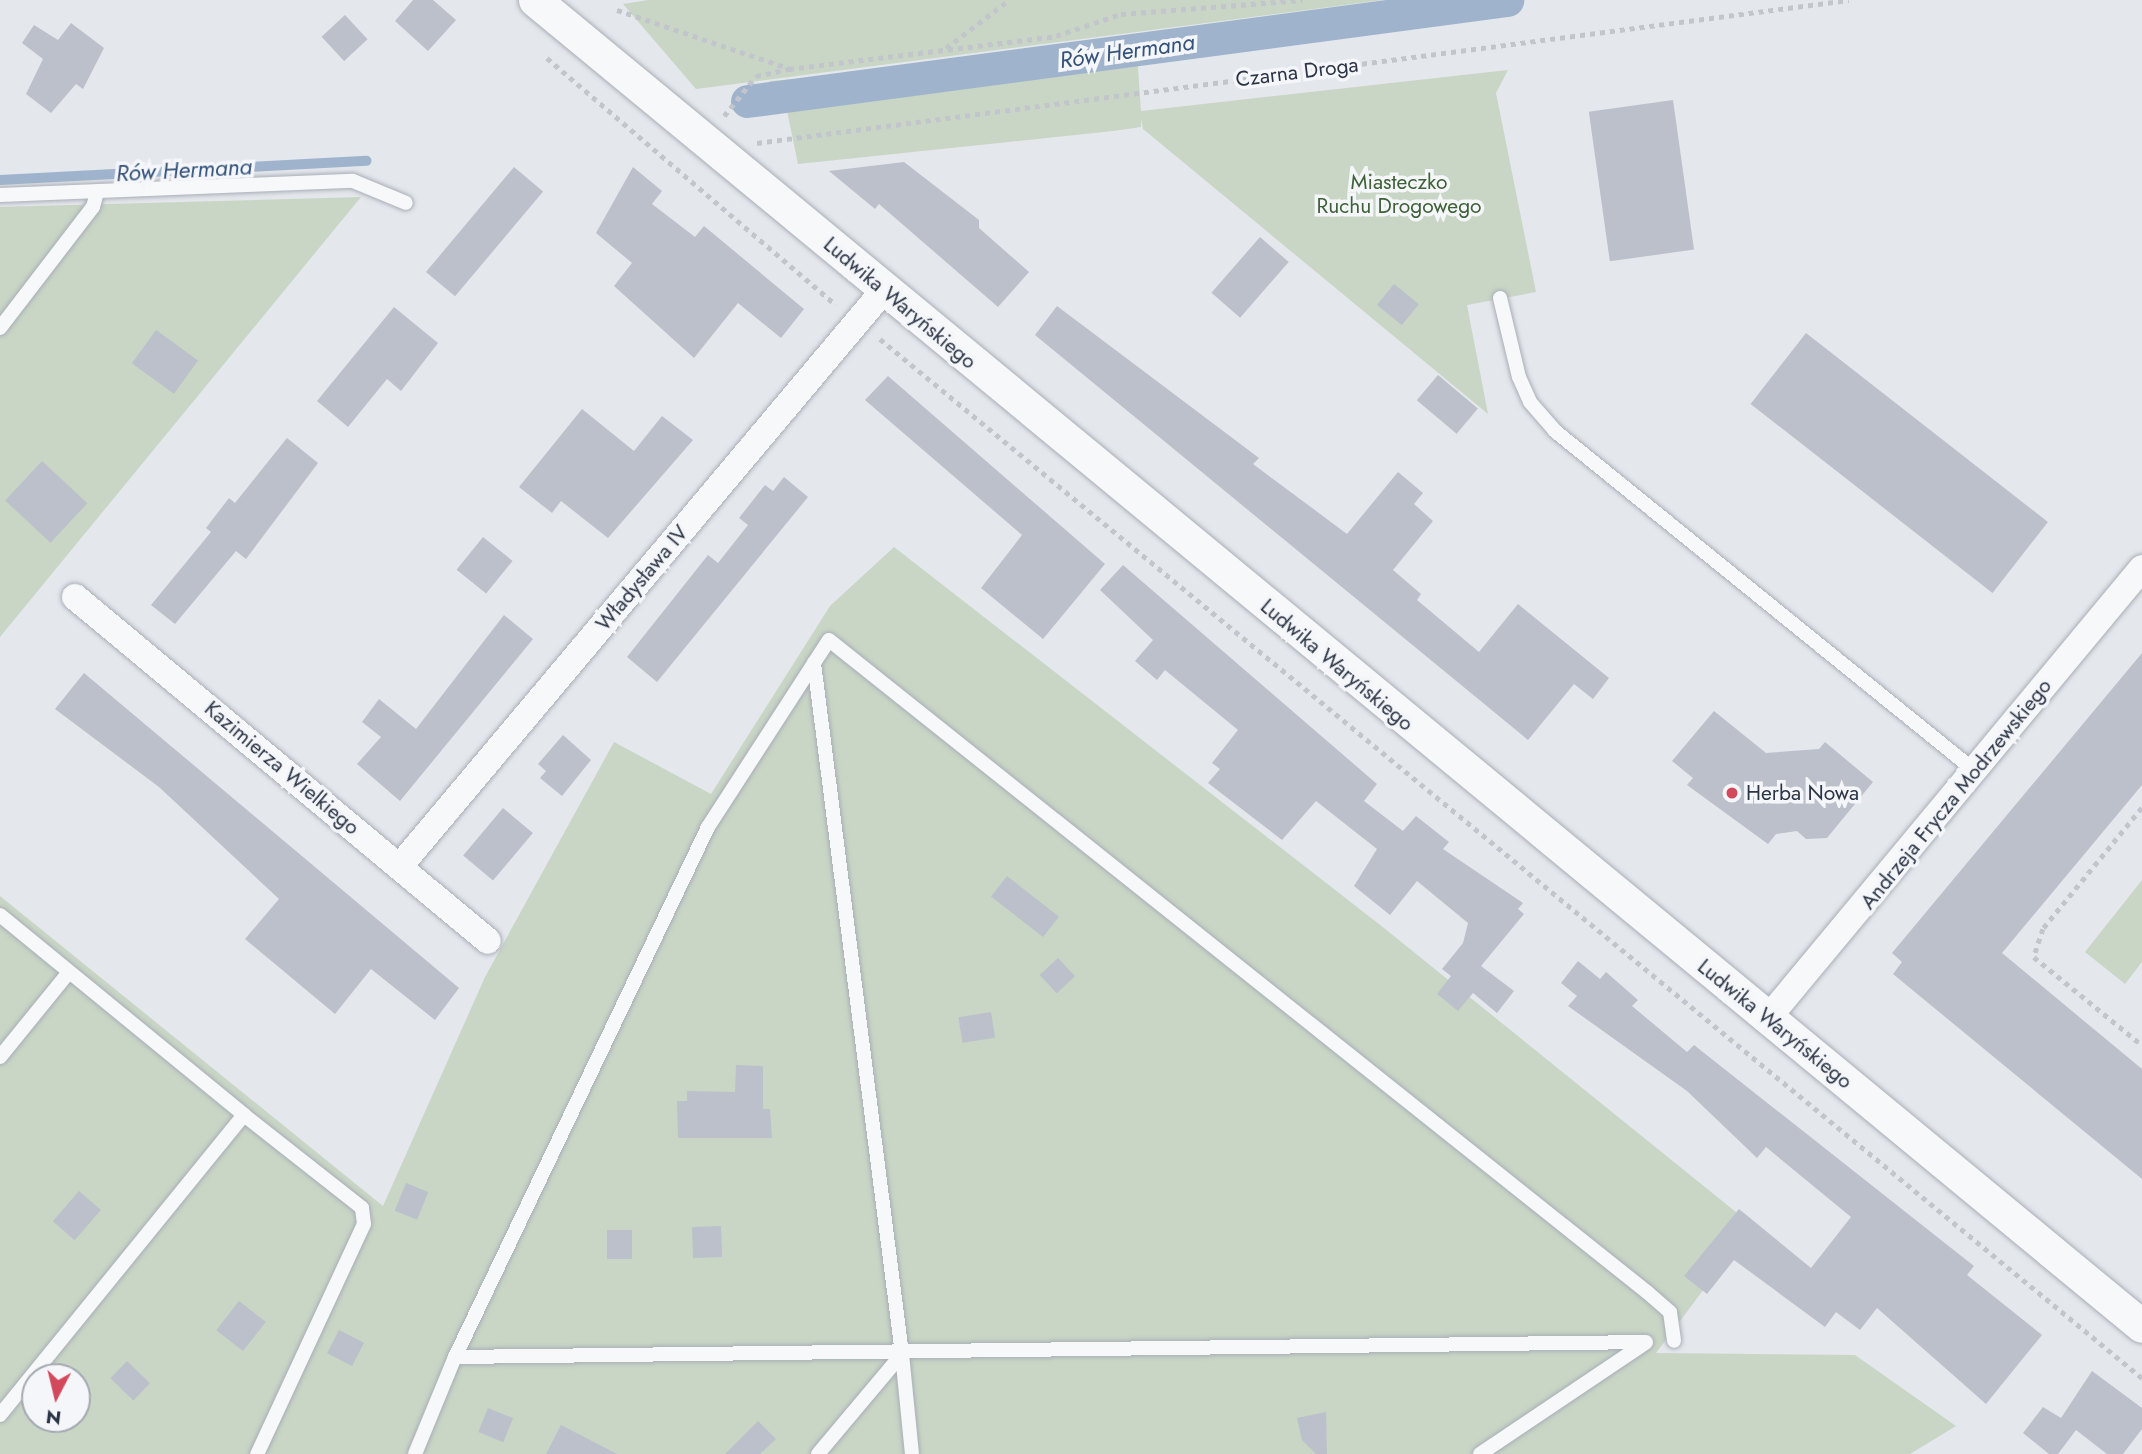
<!DOCTYPE html>
<html>
<head>
<meta charset="utf-8">
<style>
  body { margin:0 }
  #map { position:relative; width:2142px; height:1454px; overflow:hidden; background:#e4e7ec; font-family:Jost,sans-serif }
  div>[style] { position:absolute }
  .green>* { inset:0; background:#c9d6c5 }
  .stream>* { height:10px; margin:-5px; padding:0 5px; transform-origin:5px; border-radius:5px; background:#9fb4cc }
  .canal>* { height:33px; margin:-16.5px; padding:0 16.5px; transform-origin:16.5px; border-radius:16.5px; background:#9fb4cc }
  .building>* { inset:0; background:#bbc0ca; transform-origin:0 0 }
  .path>* { height:4.5px; margin-top:-2.25px; transform-origin:0; background:repeating-linear-gradient(90deg,#c2c5cb 0 5px,transparent 0 10px) }
  .roads { filter:drop-shadow(0 0 2px #a9aeb7) drop-shadow(0 0 2px #a9aeb7) }
  .service>* { height:14px; margin:-7px; padding:0 7px; transform-origin:7px; border-radius:7px; background:#f7f8fa }
  .minor>* { height:26px; margin:-13px; padding:0 13px; transform-origin:13px; border-radius:13px; background:#f7f8fa }
  .tertiary>* { height:33px; margin:-16.5px; padding:0 16.5px; transform-origin:16.5px; border-radius:16.5px; background:#f7f8fa }
  .dots>* { width:19px; height:19px; translate:-50% -50%; box-sizing:border-box; border:4px solid #f4f6f9; border-radius:50% }
  span { translate:-50% -50%; white-space:nowrap; text-align:center; line-height:1.15; -webkit-text-stroke:7px #f4f6f9; paint-order:stroke }
  .street-label { font-size:21px; color:#2b3445 }
  .park-label { font-size:21px; color:#3f6138 }
  .poi-label { font-size:21px; color:#2b3445 }
  .left { translate:0 -50%; text-align:left }
  .water-label { font-size:23px; color:#34527a; font-style:italic }
  .north { position:absolute; left:21px; top:1363px; width:70px; height:70px; box-sizing:border-box; background:#f4f6f9; border:2px solid #a4a8b1; border-radius:50%; rotate:187deg; font-size:19px; font-weight:700; line-height:28px; text-align:center; color:#2b3445 }
  .north::after { content:''; display:block; margin:auto; width:24px; height:32px; background:#d1495b; clip-path:polygon(50% 0,100% 100%,50% 72%,0 100%) }
</style>
</head>
<body>
<div id="map">
  <div class="green">
    <div style="clip-path:polygon(648px 0,1383px 0,696px 89px,623px 4px)"></div>
    <div style="clip-path:polygon(1137px 53px,1141px 111px,1508px 70px,1496px 93px,1536px 292px,1467px 305px,1488px 414px,1143px 129px,1141px 119px,1141px 127px,1113px 131px,798px 164px,784px 96px,769px 81px)"></div>
    <div style="clip-path:polygon(361px 197px,0 637px,0 207px)"></div>
    <div style="clip-path:polygon(evenodd,894px 547px,1384px 928px,1752px 1225px,1656px 1353px,1855px 1355px,1956px 1426px,1910px 1454px,0 1454px,0 896px,383px 1206px,485px 977px,614px 742px,711px 794px,830px 606px,894px 547px,35px 1377px,77px 1377px,77px 1419px,35px 1419px,35px 1377px)"></div>
    <div style="clip-path:polygon(2142px 880px,2142px 962px,2125px 984px,2085px 952px)"></div>
  </div>
  <div class="stream">
    <div style="left:0;top:180px;width:367px;rotate:-3deg"></div>
  </div>
  <div class="canal">
    <div style="left:747px;top:101px;width:767px;rotate:-7.57deg"></div>
  </div>
  <div class="building">
    <div style="clip-path:polygon(413px 0,433px 0,456px 20px,428px 51px,395px 21px)"></div>
    <div style="left:345px;top:15px;width:33px;height:32px;rotate:47deg"></div>
    <div style="clip-path:polygon(71px 23px,104px 48px,83px 89px,76px 84px,51px 113px,26px 94px,43px 59px,22px 43px,34px 25px,58px 40px)"></div>
    <div style="left:1673px;top:100px;width:151px;height:85px;rotate:82deg"></div>
    <div style="clip-path:polygon(904px 162px,979px 220px,979px 228px,1029px 272px,998px 307px,879px 204px,875px 209px,829px 171px)"></div>
    <div style="left:514px;top:167px;width:38px;height:137px;rotate:40deg"></div>
    <div style="clip-path:polygon(633px 167px,662px 191px,652px 204px,695px 237px,704px 226px,804px 309px,781px 338px,738px 303px,694px 358px,614px 286px,632px 263px,596px 233px)"></div>
    <div style="left:1260px;top:237px;width:38px;height:74px;rotate:41deg"></div>
    <div style="left:1394px;top:284px;width:32px;height:27px;rotate:39deg"></div>
    <div style="clip-path:polygon(1057px 306px,1259px 458px,1253px 464px,1347px 534px,1398px 472px,1423px 493px,1414px 504px,1433px 521px,1393px 570px,1421px 594px,1417px 600px,1479px 652px,1518px 604px,1609px 678px,1593px 699px,1574px 684px,1528px 740px,1035px 335px)"></div>
    <div style="clip-path:polygon(394px 307px,438px 343px,401px 391px,387px 379px,348px 427px,317px 401px)"></div>
    <div style="left:156px;top:330px;width:52px;height:41px;rotate:36deg"></div>
    <div style="left:1806px;top:333px;width:307px;height:90px;rotate:38deg"></div>
    <div style="left:1438px;top:375px;width:52px;height:33px;rotate:40deg"></div>
    <div style="clip-path:polygon(888px 376px,1105px 564px,1043px 639px,981px 588px,1022px 535px,865px 400px)"></div>
    <div style="clip-path:polygon(582px 409px,634px 451px,662px 416px,693px 440px,608px 538px,561px 501px,552px 513px,519px 487px)"></div>
    <div style="clip-path:polygon(287px 438px,318px 463px,246px 559px,236px 551px,175px 624px,151px 605px,211px 532px,206px 528px,229px 498px,235px 503px)"></div>
    <div style="left:42px;top:461px;width:62px;height:54px;rotate:43deg"></div>
    <div style="clip-path:polygon(784px 477px,808px 497px,657px 682px,627px 657px,708px 555px,718px 563px,748px 525px,739px 518px,765px 485px,773px 491px)"></div>
    <div style="left:483px;top:537px;width:38px;height:42px;rotate:39deg"></div>
    <div style="clip-path:polygon(1123px 565px,1377px 784px,1364px 801px,1403px 831px,1416px 816px,1449px 842px,1443px 849px,1523px 903px,1518px 909px,1524px 914px,1481px 966px,1514px 991px,1497px 1013px,1473px 993px,1458px 1011px,1437px 994px,1451px 976px,1442px 969px,1463px 943px,1468px 923px,1417px 881px,1390px 915px,1354px 886px,1377px 849px,1316px 801px,1282px 840px,1208px 783px,1220px 769px,1212px 763px,1238px 730px,1165px 670px,1157px 680px,1135px 661px,1153px 640px,1100px 590px)"></div>
    <div style="clip-path:polygon(504px 615px,533px 639px,400px 801px,357px 764px,381px 737px,362px 722px,379px 699px,416px 729px)"></div>
    <div style="clip-path:polygon(2142px 653px,2142px 785px,2002px 953px,2142px 1069px,2142px 1179px,1893px 974px,1902px 962px,1892px 953px)"></div>
    <div style="clip-path:polygon(84px 673px,459px 988px,435px 1020px,371px 969px,335px 1014px,245px 939px,279px 899px,159px 787px,55px 709px)"></div>
    <div style="clip-path:polygon(1714px 711px,1766px 753px,1819px 749px,1825px 742px,1873px 782px,1827px 838px,1806px 839px,1797px 831px,1776px 834px,1768px 844px,1687px 785px,1693px 778px,1672px 761px)"></div>
    <div style="clip-path:polygon(563px 735px,591px 760px,562px 796px,540px 778px,546px 771px,538px 764px)"></div>
    <div style="left:503px;top:808px;width:39px;height:62px;rotate:40deg"></div>
    <div style="left:1007px;top:876px;width:66px;height:26px;rotate:38deg"></div>
    <div style="left:1058px;top:958px;width:25px;height:25px;rotate:47deg"></div>
    <div style="clip-path:polygon(1578px 961px,1600px 979px,1606px 972px,1638px 1000px,1632px 1006px,1687px 1052px,1694px 1045px,1941px 1240px,1974px 1266px,1967px 1275px,2042px 1335px,1986px 1404px,1877px 1308px,1860px 1330px,1836px 1312px,1825px 1327px,1734px 1260px,1707px 1294px,1684px 1276px,1739px 1209px,1811px 1268px,1851px 1217px,1766px 1147px,1757px 1158px,1687px 1091px,1568px 1006px,1577px 996px,1561px 983px)"></div>
    <div style="left:991px;top:1012px;width:26px;height:33px;rotate:81deg"></div>
    <div style="clip-path:polygon(736px 1065px,763px 1066px,763px 1109px,770px 1109px,772px 1138px,678px 1138px,677px 1101px,687px 1101px,687px 1091px,735px 1092px)"></div>
    <div style="left:406px;top:1183px;width:24px;height:30px;rotate:22deg"></div>
    <div style="left:79px;top:1191px;width:29px;height:40px;rotate:41deg"></div>
    <div style="left:721px;top:1226px;width:31px;height:29px;rotate:88deg"></div>
    <div style="left:607px;top:1230px;width:25px;height:29px"></div>
    <div style="left:239px;top:1301px;width:34px;height:37px;rotate:38deg"></div>
    <div style="left:339px;top:1330px;width:28px;height:26px;rotate:27deg"></div>
    <div style="left:127px;top:1361px;width:32px;height:24px;rotate:44deg"></div>
    <div style="clip-path:polygon(2092px 1371px,2142px 1408px,2142px 1429px,2123px 1454px,2107px 1454px,2076px 1430px,2058px 1454px,2049px 1454px,2023px 1433px,2043px 1407px,2061px 1418px)"></div>
    <div style="left:488px;top:1408px;width:27px;height:26px;rotate:22deg"></div>
    <div style="clip-path:polygon(1326px 1412px,1327px 1454px,1316px 1454px,1302px 1440px,1297px 1418px)"></div>
    <div style="clip-path:polygon(758px 1421px,776px 1439px,760px 1454px,725px 1454px)"></div>
    <div style="clip-path:polygon(561px 1425px,617px 1454px,546px 1454px)"></div>
  </div>
  <div class="path">
    <div style="left:617px;top:10px;width:181px;rotate:18.7deg"></div>
    <div style="left:946px;top:48px;width:79px;rotate:-37.3deg"></div>
    <div style="left:547px;top:58px;width:380px;rotate:40.5deg"></div>
    <div style="left:724px;top:116px;width:51px;rotate:-51.3deg"></div>
    <div style="left:756px;top:76px;width:34px;rotate:-12deg"></div>
    <div style="left:789px;top:69px;width:269px;rotate:-7deg"></div>
    <div style="left:1056px;top:36px;width:69px;rotate:-18.7deg"></div>
    <div style="left:1121px;top:14px;width:182px;rotate:-4.4deg"></div>
    <div style="left:757px;top:143px;width:1101px;rotate:-7.46deg"></div>
    <div style="left:880px;top:339px;width:1635px;rotate:39.46deg"></div>
    <div style="left:2142px;top:808px;width:156px;rotate:129.3deg"></div>
    <div style="left:2043px;top:929px;width:29px;rotate:108deg"></div>
    <div style="left:2034px;top:957px;width:139px;rotate:39.2deg"></div>
  </div>
  <div class="roads">
    <div class="service">
      <div style="left:0;top:195px;width:353px;rotate:-2.3deg"></div>
      <div style="left:353px;top:181px;width:57px;rotate:22.5deg"></div>
      <div style="left:1500px;top:298px;width:81px;rotate:76.5deg"></div>
      <div style="left:1519px;top:377px;width:27px;rotate:66deg"></div>
      <div style="left:1530px;top:402px;width:38px;rotate:49deg"></div>
      <div style="left:1555px;top:431px;width:540px;rotate:38.99deg"></div>
      <div style="left:0;top:328px;width:153px;rotate:-52.5deg"></div>
      <div style="left:93px;top:207px;width:16px;rotate:-75deg"></div>
      <div style="left:814px;top:663px;width:27px;rotate:-57deg"></div>
      <div style="left:829px;top:640px;width:1046px;rotate:38.56deg"></div>
      <div style="left:1647px;top:1292px;width:30px;rotate:41deg"></div>
      <div style="left:1670px;top:1312px;width:29px;rotate:82deg"></div>
      <div style="left:0;top:915px;width:315px;rotate:39.3deg"></div>
      <div style="left:0;top:1057px;width:109px;rotate:-50.9deg"></div>
      <div style="left:455px;top:1357px;width:587px;rotate:-64.48deg"></div>
      <div style="left:708px;top:827px;width:195px;rotate:-57.1deg"></div>
      <div style="left:814px;top:663px;width:697px;rotate:82.74deg"></div>
      <div style="left:0;top:1415px;width:387px;rotate:-50.9deg"></div>
      <div style="left:244px;top:1115px;width:150px;rotate:38.2deg"></div>
      <div style="left:362px;top:1208px;width:16px;rotate:83deg"></div>
      <div style="left:364px;top:1224px;width:254px;rotate:114.9deg"></div>
      <div style="left:415px;top:1454px;width:105px;rotate:-67.6deg"></div>
      <div style="left:455px;top:1357px;width:1191px;rotate:-0.72deg"></div>
      <div style="left:818px;top:1454px;width:131px;rotate:-50deg"></div>
      <div style="left:902px;top:1354px;width:100px;rotate:84.3deg"></div>
      <div style="left:1480px;top:1454px;width:199px;rotate:-33.9deg"></div>
    </div>
    <div class="minor">
      <div style="left:75px;top:597px;width:537px;rotate:39.79deg"></div>
      <div style="left:400px;top:866px;width:752px;rotate:-49.96deg"></div>
      <div style="left:1768px;top:1018px;width:585px;rotate:-50.27deg"></div>
    </div>
    <div class="tertiary">
      <div style="left:535px;top:0;width:2083px;rotate:39.53deg"></div>
    </div>
  </div>
  <div class="dots">
    <div style="left:1732px;top:793px;background:#d1495b"></div>
  </div>
  <div class="street-label">
    <span style="left:1297px;top:72px;rotate:-7deg">Czarna Droga</span>
    <span style="left:900px;top:303px;rotate:40deg">Ludwika Waryńskiego</span>
    <span style="left:642px;top:578px;rotate:-50deg">Władysława IV</span>
    <span style="left:1337px;top:665px;rotate:40deg">Ludwika Waryńskiego</span>
    <span style="left:282px;top:768px;rotate:40deg">Kazimierza Wielkiego</span>
    <span style="left:1956px;top:794px;rotate:-51deg">Andrzeja Frycza Modrzewskiego</span>
    <span style="left:1775px;top:1024px;rotate:39deg">Ludwika Waryńskiego</span>
  </div>
  <div class="park-label">
    <span style="left:1399px;top:194px">Miasteczko<br>Ruchu Drogowego</span>
  </div>
  <div class="poi-label">
    <span class="left" style="left:1746px;top:793px">Herba Nowa</span>
  </div>
  <div class="water-label">
    <span style="left:1127px;top:51px;rotate:-8deg">Rów Hermana</span>
    <span style="left:184px;top:170px;rotate:-3deg">Rów Hermana</span>
  </div>
  <div class="north">N</div>
</div>
</body>
</html>
